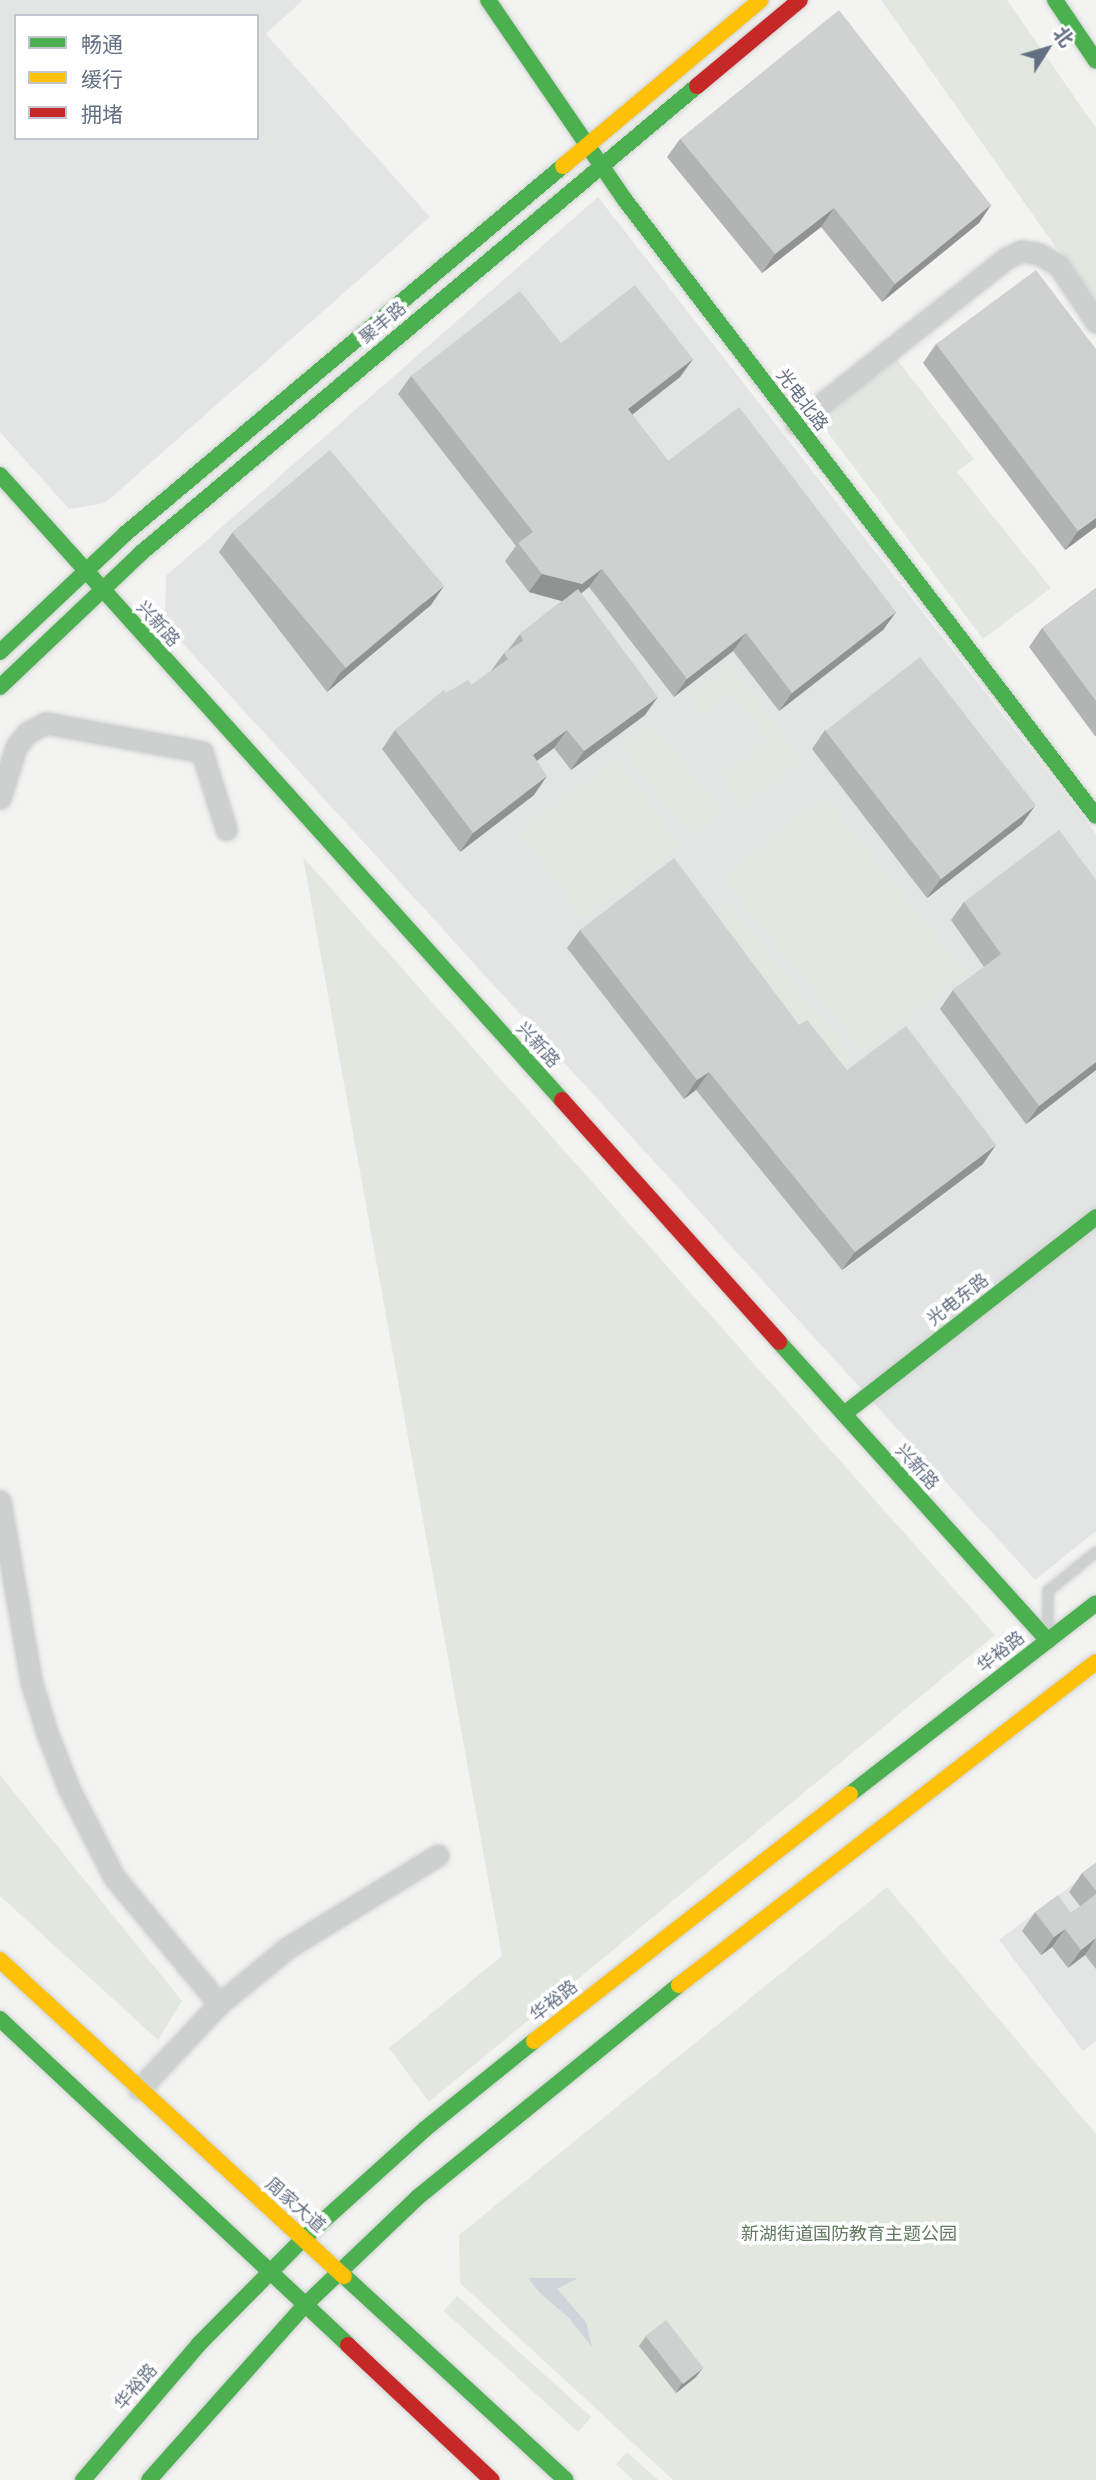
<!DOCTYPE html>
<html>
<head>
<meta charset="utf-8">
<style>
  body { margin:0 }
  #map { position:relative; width:1096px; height:2480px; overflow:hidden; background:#f3f4f2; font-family:"Asap Condensed","Noto Sans SC",sans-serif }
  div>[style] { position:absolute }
  .built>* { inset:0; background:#e3e4e4 }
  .green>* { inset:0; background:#e2e7e0; transform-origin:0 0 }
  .water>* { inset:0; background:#ced4d9 }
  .roads { filter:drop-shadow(0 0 2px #cfd1d1) drop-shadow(0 0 2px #cfd1d1) }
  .lane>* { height:10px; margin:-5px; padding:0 5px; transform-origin:5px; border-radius:5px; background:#cecfcf }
  .street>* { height:21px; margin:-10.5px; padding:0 10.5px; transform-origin:10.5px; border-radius:10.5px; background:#cecfcf }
  .fast>* { height:16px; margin:-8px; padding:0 8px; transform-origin:8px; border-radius:8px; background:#4caf50 }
  .slow>* { height:16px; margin:-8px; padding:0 8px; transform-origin:8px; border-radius:8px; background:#ffc107 }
  .jam>* { height:16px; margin:-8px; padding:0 8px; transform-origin:8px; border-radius:8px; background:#c62828 }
  .wall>* { inset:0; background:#b2b3b3 }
  .shaded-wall>* { inset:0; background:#919292 }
  .building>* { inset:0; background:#cfd0d0; transform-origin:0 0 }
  span { translate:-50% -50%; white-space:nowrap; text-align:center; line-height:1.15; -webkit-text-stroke:7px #fff; paint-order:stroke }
  .street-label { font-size:18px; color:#636f83 }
  .park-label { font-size:18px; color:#627a62 }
  .legend { position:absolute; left:14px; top:14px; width:245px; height:126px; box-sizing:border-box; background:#fff; border:2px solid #c1c5cd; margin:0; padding:9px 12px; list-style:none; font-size:21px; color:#636f83 }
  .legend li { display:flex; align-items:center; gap:14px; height:35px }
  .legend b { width:35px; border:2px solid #c1c5cd }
  .north { position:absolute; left:1012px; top:14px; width:70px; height:70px; -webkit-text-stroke:5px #fff; paint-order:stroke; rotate:53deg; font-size:19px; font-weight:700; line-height:28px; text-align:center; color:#636f83 }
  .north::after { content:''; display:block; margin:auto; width:24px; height:32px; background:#636f83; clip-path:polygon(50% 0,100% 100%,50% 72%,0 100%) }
</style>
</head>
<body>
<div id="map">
  <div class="built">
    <div style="clip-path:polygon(evenodd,0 0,303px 0,266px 34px,430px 217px,105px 503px,69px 509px,0 432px,0 0,16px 16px,257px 16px,257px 138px,16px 138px,16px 16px)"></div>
    <div style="clip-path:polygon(598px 197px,1096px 834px,1096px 1531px,1035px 1580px,165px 624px,166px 576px)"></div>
    <div style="clip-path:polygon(1096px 1867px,1096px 2041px,1083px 2051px,999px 1940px)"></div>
  </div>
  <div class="green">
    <div style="clip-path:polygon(881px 0,1007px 0,1096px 128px,1096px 304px)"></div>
    <div style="clip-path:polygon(895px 357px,974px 459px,957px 472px,1051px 588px,983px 639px,817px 418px)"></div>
    <div style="clip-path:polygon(729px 666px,802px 762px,743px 807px,720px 777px,768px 740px,732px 693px,702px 715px,688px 697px)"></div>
    <div style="left:650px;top:722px;width:115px;height:39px;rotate:52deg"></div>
    <div style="left:616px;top:760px;width:109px;height:121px;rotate:54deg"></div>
    <div style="left:822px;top:797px;width:226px;height:129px;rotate:51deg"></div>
    <div style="clip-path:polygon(303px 857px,995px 1635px,429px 2102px,389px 2048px,502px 1956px)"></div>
    <div style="left:725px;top:901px;width:202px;height:25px;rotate:51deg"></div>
    <div style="clip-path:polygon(0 1775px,182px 2001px,158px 2040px,0 1896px)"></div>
    <div style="clip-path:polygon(887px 1887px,1096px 2134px,1096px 2480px,673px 2480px,460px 2283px,459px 2235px)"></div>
    <div style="left:457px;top:2296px;width:181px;height:20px;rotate:42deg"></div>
    <div style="clip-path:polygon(627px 2452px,658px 2480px,633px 2480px,616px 2464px)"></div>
  </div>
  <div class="water">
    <div style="clip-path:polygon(528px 2278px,578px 2278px,557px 2289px,586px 2322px,592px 2347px,570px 2319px,539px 2292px)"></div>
  </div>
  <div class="roads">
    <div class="lane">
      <div style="left:1048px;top:1631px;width:40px;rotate:-90deg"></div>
      <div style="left:1048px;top:1591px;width:62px;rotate:-39.1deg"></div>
    </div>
    <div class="street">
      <div style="left:796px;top:424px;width:268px;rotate:-38.3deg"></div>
      <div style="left:1006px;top:258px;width:17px;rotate:-24deg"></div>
      <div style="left:1022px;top:251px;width:17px;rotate:10deg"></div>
      <div style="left:1039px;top:254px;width:23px;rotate:31deg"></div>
      <div style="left:1059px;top:266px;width:67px;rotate:56.5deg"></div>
      <div style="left:0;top:798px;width:53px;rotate:-72.6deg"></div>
      <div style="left:16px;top:747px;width:18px;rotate:-52deg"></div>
      <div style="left:27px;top:733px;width:21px;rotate:-28deg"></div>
      <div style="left:46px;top:723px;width:159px;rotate:10.5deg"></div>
      <div style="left:202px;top:752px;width:81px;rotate:72.7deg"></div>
      <div style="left:0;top:1501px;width:183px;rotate:80.2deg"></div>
      <div style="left:31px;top:1681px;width:54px;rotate:72.9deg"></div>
      <div style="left:47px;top:1733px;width:60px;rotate:68.6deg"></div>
      <div style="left:69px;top:1789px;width:99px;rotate:62.9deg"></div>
      <div style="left:114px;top:1877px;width:165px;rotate:50.4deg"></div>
      <div style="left:139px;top:2089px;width:117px;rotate:-46.7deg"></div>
      <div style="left:219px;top:2004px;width:88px;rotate:-39.5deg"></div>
      <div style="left:287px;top:1948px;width:177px;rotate:-31.6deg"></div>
    </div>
    <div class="fast">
      <div style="left:488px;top:0;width:242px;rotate:55.6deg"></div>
      <div style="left:625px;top:200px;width:775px;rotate:52.6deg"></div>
      <div style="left:1055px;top:0;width:73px;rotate:56.1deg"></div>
      <div style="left:0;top:475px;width:841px;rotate:48.04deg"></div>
      <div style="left:0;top:652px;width:172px;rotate:-43.3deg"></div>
      <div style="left:125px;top:534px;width:572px;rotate:-40.04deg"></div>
      <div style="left:0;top:687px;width:195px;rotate:-43.5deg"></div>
      <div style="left:141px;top:553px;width:726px;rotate:-40.03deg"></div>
      <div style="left:779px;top:1342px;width:402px;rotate:48deg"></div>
      <div style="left:844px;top:1414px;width:320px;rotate:-38deg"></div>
      <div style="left:850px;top:1794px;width:311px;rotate:-37.8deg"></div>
      <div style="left:0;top:2019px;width:477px;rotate:43.1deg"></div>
      <div style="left:344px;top:2276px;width:301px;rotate:42.6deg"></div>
      <div style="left:83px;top:2480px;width:179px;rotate:-49.5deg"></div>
      <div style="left:199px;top:2344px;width:149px;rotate:-45.3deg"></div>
      <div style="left:304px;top:2238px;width:163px;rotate:-42deg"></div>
      <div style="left:425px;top:2129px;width:140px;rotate:-38.9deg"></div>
      <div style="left:149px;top:2480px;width:234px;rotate:-48.3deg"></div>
      <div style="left:305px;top:2305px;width:156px;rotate:-43.7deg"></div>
      <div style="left:418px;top:2197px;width:336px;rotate:-39.1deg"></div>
    </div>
    <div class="slow">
      <div style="left:563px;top:166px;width:258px;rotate:-40deg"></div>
      <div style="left:0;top:1960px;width:467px;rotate:42.6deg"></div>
      <div style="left:679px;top:1985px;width:527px;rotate:-37.76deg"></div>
      <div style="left:534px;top:2041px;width:401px;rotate:-38deg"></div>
    </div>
    <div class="jam">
      <div style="left:697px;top:86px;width:134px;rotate:-39.9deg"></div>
      <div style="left:562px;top:1100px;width:325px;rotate:48.1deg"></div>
      <div style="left:348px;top:2345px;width:197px;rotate:43.2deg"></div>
    </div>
  </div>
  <div class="wall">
    <div style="clip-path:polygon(680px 139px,991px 205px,979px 223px,882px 302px,821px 227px,762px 273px,667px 157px)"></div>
    <div style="clip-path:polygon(561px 343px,693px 359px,680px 377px,632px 415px,668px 461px,896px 612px,883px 630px,779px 711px,733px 651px,674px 697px,589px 587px,581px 593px,645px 715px,571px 770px,554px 748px,537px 761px,534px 795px,460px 852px,382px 749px,395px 730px,446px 693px,472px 685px,491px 671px,504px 653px,508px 650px,520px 634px,562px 601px,529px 592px,505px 561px,516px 546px,398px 394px,411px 376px)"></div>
    <div style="clip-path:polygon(936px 344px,1096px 349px,1096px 527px,1065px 550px,923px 363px)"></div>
    <div style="clip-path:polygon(232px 533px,431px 605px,327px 692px,219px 552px)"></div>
    <div style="clip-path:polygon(1096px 588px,1096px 736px,1095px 736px,1029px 647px,1042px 628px)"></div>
    <div style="clip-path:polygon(825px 730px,1022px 824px,927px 898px,812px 749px)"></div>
    <div style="clip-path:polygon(1096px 880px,1096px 1070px,1026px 1124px,940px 1009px,953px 990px,984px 967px,951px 920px,964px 902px)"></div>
    <div style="clip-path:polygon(580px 930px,799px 1025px,847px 1070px,983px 1164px,842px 1270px,696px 1090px,684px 1099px,567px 948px)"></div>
    <div style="clip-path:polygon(1096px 1863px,1096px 1969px,1085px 1955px,1068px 1968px,1052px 1947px,1041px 1955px,1022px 1931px,1035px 1912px,1071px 1913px,1080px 1906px,1069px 1892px,1082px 1873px)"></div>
    <div style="clip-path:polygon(646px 2336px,696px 2377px,676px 2393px,639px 2346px)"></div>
  </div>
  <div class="shaded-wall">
    <div style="clip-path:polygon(991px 205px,979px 223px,882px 302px,895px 284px)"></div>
    <div style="clip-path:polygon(834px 208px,821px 227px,762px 273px,775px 254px)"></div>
    <div style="clip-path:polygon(693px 359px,680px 377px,615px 428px,628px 409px)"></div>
    <div style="clip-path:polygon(1096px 518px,1096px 527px,1065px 550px,1078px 531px)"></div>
    <div style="clip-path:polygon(602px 569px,589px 587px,569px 603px,529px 592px,542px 574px)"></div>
    <div style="clip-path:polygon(444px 586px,431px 605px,327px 692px,340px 673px)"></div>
    <div style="clip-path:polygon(896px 612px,883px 630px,779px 711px,792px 693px)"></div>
    <div style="clip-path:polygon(746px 633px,733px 651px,674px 697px,687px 679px)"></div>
    <div style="clip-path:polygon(658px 697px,645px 715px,571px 770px,584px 751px)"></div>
    <div style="clip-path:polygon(567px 730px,554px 748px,520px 773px,533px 755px)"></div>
    <div style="clip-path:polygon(547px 776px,534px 795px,460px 852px,473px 833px)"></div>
    <div style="clip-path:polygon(1035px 806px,1022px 824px,927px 898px,940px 880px)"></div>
    <div style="clip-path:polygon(1096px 1062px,1096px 1070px,1026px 1124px,1039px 1106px)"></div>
    <div style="clip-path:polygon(709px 1072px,696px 1090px,684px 1099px,697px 1080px)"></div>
    <div style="clip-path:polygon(996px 1145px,983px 1164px,842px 1270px,855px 1252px)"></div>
    <div style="clip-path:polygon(1065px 1929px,1052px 1947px,1041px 1955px,1054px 1937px)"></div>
    <div style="clip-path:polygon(1096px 1938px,1085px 1955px,1068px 1968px,1081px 1950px)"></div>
    <div style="clip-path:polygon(703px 2368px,696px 2377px,676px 2393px,682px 2383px)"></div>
  </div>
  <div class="building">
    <div style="clip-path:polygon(839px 10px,991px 205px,895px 284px,834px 208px,775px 254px,680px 139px)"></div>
    <div style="clip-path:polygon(1036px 270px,1096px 349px,1096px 518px,1078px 531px,936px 344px)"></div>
    <div style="clip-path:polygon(635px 285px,693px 359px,628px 409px,668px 461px,739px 407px,896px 612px,792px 693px,746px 633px,687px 679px,602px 569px,582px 584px,542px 574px,518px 543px,533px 532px,411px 376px,520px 291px,561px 343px)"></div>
    <div style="left:330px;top:450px;width:177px;height:128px;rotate:50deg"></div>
    <div style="clip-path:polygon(1096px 588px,1096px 701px,1042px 628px)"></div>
    <div style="clip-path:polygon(578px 589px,658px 697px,584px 751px,567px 730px,533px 755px,547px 776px,473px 833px,395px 730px,444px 690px,446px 693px,468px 680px,472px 685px,508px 659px,504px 653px,523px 641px,520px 634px)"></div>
    <div style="left:920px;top:657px;width:188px;height:120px;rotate:52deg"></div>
    <div style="clip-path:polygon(1059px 830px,1096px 880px,1096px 1062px,1039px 1106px,953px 990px,1001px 954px,964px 902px)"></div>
    <div style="clip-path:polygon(674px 858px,799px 1025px,807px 1020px,847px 1070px,906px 1026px,996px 1145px,855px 1252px,709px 1072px,697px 1080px,580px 930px)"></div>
    <div style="clip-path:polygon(1096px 1863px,1096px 1891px,1082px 1873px)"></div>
    <div style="clip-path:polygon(1096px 1894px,1096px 1938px,1081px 1950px,1065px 1929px,1054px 1937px,1035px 1912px,1058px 1895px,1071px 1913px)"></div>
    <div style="left:666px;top:2320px;width:61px;height:26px;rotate:52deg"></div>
  </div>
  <div class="street-label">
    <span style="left:383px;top:323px;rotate:-40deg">聚丰路</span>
    <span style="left:802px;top:400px;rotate:53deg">光电北路</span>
    <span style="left:158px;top:624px;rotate:48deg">兴新路</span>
    <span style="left:538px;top:1045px;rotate:48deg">兴新路</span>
    <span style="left:958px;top:1300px;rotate:-38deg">光电东路</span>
    <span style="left:917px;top:1467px;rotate:48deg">兴新路</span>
    <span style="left:1001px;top:1652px;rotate:-38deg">华裕路</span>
    <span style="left:554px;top:2001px;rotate:-38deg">华裕路</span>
    <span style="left:295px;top:2205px;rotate:41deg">周家大道</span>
    <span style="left:136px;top:2387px;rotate:-49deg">华裕路</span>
  </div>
  <div class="park-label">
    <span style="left:849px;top:2234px">新湖街道国防教育主题公园</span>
  </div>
  <ul class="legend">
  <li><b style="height:9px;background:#4caf50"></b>畅通</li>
  <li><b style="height:9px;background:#ffc107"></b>缓行</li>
  <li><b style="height:9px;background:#c62828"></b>拥堵</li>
  </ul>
  <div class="north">北</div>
</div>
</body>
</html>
